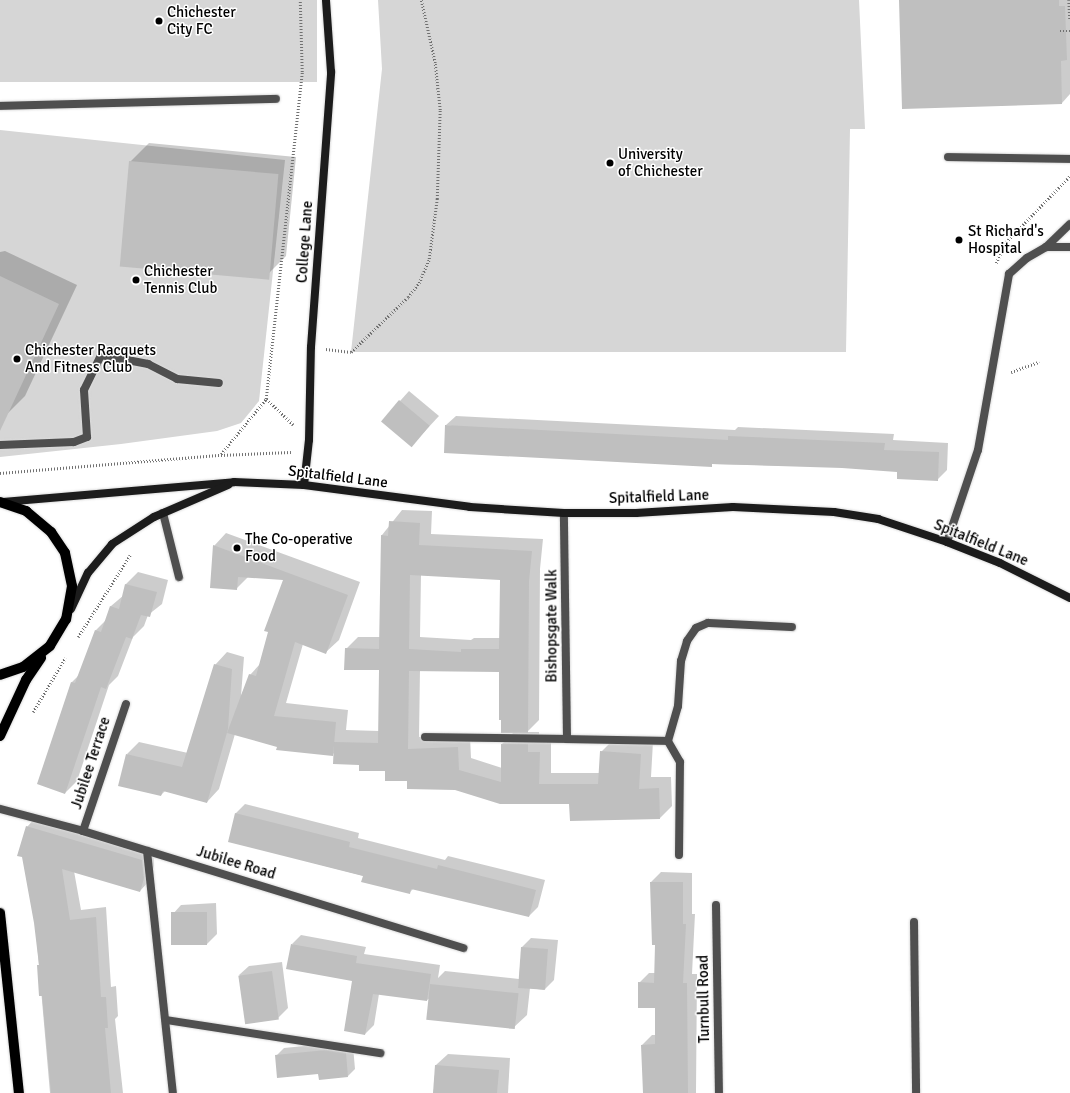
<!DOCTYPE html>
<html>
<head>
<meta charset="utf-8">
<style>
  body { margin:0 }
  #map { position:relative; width:1070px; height:1093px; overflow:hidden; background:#fff; font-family:Signika,sans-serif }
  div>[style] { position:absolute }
  .green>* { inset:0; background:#d6d6d6; transform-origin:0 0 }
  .shadow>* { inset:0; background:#0003 }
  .building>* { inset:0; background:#bfbfbf; transform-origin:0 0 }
  .path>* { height:2.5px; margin-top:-1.25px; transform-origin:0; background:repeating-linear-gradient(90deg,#717171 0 1px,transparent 0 3px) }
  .roads { filter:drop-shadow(0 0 1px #dbdbdb) drop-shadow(0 0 1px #dbdbdb) }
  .lane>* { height:8px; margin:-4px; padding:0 4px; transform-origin:4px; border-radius:4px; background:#4f4f4f }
  .street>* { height:8px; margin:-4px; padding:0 4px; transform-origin:4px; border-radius:4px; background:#4f4f4f }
  .secondary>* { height:8px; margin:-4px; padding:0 4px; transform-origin:4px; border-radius:4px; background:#1c1c1c }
  .primary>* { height:10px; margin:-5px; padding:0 5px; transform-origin:5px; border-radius:5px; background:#000 }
  .dots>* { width:11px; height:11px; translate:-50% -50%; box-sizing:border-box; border:2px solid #fff; border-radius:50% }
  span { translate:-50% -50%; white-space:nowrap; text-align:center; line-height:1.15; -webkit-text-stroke:3px #fff; paint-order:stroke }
  .poi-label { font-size:15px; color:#000 }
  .left { translate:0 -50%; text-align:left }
  .street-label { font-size:15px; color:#000 }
</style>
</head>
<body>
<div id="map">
  <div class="green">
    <div style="left:0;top:0;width:317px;height:82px"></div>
    <div style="clip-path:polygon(378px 0,859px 0,865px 129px,850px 129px,846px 352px,351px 352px,382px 69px)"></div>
    <div style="clip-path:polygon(0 130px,285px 160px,259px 401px,241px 423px,217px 431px,121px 444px,0 457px)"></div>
  </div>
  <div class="shadow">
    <div style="clip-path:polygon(900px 0,1070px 0,1070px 94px,1062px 103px)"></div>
    <div style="clip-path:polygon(149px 143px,296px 157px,286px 256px,267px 275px,130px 162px)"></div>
    <div style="clip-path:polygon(5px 251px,77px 285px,25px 396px,6px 415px,0 412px,0 252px)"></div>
    <div style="clip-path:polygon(409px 391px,439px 416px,412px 445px,400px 401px)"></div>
    <div style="clip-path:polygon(456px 416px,735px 430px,738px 427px,894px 434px,893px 440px,948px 443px,947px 470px,937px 480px,898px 471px,842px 467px,671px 463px,446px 425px)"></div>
    <div style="clip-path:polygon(evenodd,402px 510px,432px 511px,431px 534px,543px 539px,540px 569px,539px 720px,527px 732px,539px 732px,539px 740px,551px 740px,551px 773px,600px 773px,601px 752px,613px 740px,653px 742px,651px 777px,671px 777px,672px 806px,660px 818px,570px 803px,456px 789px,408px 780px,335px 752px,332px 755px,278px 746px,235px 734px,219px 789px,207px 802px,166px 790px,161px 795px,127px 754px,139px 742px,188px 753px,215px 665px,227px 652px,244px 657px,241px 696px,250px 675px,260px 664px,285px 579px,249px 576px,236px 589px,214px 546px,226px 533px,360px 582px,339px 640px,326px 652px,303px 644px,286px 703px,348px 710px,346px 730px,379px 731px,380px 669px,346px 649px,358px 637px,380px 637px,382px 535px,402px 510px,421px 575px,501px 579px,500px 638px,474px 638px,471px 640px,420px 637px,421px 575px,402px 510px,420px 670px,500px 671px,514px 732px,502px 744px,502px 768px,471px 758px,470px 736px,419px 737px,420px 670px)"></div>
    <div style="clip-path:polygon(138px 572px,168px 580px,162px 604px,148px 615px,144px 626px,133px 637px,118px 676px,109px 685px,77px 781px,65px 793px,72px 682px,79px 675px,96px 630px,106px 620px,111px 606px,124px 595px,126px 584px)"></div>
    <div style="clip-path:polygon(245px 804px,359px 833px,358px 838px,445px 860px,448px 856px,545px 880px,538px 907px,529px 916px,414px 888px,409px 893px,364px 876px,229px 841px,236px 813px)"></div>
    <div style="clip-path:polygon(37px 816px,153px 850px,154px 866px,150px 880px,140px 891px,74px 871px,81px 910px,106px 907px,111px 987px,116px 986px,118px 1016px,115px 1019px,123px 1093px,50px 1093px,27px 827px)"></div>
    <div style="clip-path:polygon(661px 872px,692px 873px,692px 914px,695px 914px,692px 974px,697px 974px,696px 1093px,644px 1093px,642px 1045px,652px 1035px,656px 1035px,656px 1008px,639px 983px,649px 973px,655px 973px,656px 944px,651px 882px)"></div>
    <div style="clip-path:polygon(216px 903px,217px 934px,207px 944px,172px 915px,181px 905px)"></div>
    <div style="clip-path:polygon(301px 935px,366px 947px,364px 954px,440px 965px,438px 978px,445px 971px,519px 979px,522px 947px,531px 938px,558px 940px,554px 980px,544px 990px,530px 988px,527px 1015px,513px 1028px,430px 998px,427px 1000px,379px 994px,374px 1025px,365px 1034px,353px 980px,292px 944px)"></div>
    <div style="clip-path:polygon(282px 962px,288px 1008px,278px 1018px,239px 975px,249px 966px)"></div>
    <div style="clip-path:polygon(334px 1043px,353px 1046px,355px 1069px,348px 1076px,276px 1056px,284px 1048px)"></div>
    <div style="clip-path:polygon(448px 1054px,510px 1058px,508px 1093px,434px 1093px,436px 1065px)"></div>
  </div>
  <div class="building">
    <div style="clip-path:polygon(899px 0,1059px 0,1059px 6px,1065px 6px,1067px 60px,1061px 61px,1062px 104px,902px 109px)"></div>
    <div style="left:129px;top:161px;width:150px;height:106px;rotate:5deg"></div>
    <div style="clip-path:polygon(0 276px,59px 304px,0 431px)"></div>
    <div style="left:399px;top:400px;width:40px;height:28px;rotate:40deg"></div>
    <div style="clip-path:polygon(445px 425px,728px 440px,728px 436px,885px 443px,884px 450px,939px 452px,938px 481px,897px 479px,897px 472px,842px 468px,712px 464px,712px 467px,444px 453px)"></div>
    <div style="clip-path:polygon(evenodd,389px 521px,420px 523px,419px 545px,532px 551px,529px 581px,528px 733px,501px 733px,501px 720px,499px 720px,499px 672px,409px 671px,408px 749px,458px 747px,459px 770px,501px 782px,501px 744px,528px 744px,528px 752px,540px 752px,539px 784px,598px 784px,600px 751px,641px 754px,639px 789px,659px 788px,660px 819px,570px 821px,569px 804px,500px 804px,455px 790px,407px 789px,407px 781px,385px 781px,385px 771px,359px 771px,359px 765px,333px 764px,334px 742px,378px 743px,379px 670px,344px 670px,345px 648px,379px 649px,381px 535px,388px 536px,389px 521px,410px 575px,500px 580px,499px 649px,461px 649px,461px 652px,409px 649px,410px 575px)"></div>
    <div style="clip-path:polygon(213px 545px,348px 595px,326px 654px,295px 642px,274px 716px,336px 722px,333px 756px,276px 750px,277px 747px,227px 733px,249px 674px,256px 676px,268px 632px,264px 631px,283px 580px,238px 577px,237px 590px,210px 588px)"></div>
    <div style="clip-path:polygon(125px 584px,157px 592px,150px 617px,141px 615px,132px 639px,126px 637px,106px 689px,101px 687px,65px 794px,37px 784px,71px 682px,75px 683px,95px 630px,101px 632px,110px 606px,119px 609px)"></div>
    <div style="clip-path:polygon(214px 664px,232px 669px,228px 729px,207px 803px,163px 791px,161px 796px,118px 786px,126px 754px,182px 767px)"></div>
    <div style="clip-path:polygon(235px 813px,350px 842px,349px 847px,437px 869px,438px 865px,536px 890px,529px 917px,411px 889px,410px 894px,361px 882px,363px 876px,228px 842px)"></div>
    <div style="clip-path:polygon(26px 826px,142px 860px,144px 878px,140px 892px,62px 869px,70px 920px,96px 917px,101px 997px,106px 997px,108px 1028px,105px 1028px,111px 1093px,51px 1093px,42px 996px,39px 996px,37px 965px,39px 965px,34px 923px,22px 857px,17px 856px)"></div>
    <div style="clip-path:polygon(650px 882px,683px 882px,683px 924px,686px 924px,683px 983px,687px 983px,688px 1093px,643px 1093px,641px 1045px,655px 1044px,655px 1008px,638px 1008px,638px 982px,654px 983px,655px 945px,652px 945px)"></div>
    <div style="left:207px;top:912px;width:33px;height:36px;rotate:90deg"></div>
    <div style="clip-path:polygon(291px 944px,357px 956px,356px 963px,431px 974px,427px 1001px,373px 994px,365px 1035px,344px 1031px,352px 981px,286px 969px)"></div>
    <div style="left:521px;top:947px;width:27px;height:41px;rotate:4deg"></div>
    <div style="left:272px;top:971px;width:49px;height:34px;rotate:82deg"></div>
    <div style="left:430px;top:984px;width:89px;height:36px;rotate:6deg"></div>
    <div style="clip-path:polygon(326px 1050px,346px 1053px,348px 1077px,319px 1080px,318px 1074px,277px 1078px,275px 1055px)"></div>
    <div style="clip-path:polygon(435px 1065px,499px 1070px,497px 1093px,433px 1093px)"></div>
  </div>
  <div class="path">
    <div style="left:1069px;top:0;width:19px;rotate:87deg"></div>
    <div style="left:1060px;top:31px;width:10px"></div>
    <div style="left:996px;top:263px;width:23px;rotate:-65deg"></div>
    <div style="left:1006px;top:242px;width:92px;rotate:-45.9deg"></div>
    <div style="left:326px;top:349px;width:25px;rotate:7deg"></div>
    <div style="left:351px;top:352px;width:79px;rotate:-44deg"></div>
    <div style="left:408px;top:297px;width:18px;rotate:-52deg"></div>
    <div style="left:419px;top:283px;width:26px;rotate:-67deg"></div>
    <div style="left:429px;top:259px;width:61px;rotate:-82.4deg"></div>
    <div style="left:437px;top:199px;width:89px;rotate:-88.1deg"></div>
    <div style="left:440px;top:110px;width:47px;rotate:-96.1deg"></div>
    <div style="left:435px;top:63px;width:65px;rotate:-102.5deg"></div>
    <div style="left:1011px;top:372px;width:30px;rotate:-20deg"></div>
    <div style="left:293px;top:425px;width:37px;rotate:-136deg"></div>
    <div style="left:266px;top:399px;width:329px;rotate:-83.7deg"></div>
    <div style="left:302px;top:72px;width:72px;rotate:-91.6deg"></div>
    <div style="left:221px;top:454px;width:71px;rotate:-50.7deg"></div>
    <div style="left:0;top:473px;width:222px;rotate:-4.7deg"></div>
    <div style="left:221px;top:455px;width:70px;rotate:-2.5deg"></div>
    <div style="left:78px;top:637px;width:97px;rotate:-57.6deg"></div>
    <div style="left:33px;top:712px;width:63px;rotate:-59.3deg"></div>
  </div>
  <div class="roads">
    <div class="lane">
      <div style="left:0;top:106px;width:276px;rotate:-1.5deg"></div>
      <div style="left:948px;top:157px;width:122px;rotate:0.9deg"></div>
      <div style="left:1046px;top:247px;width:33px;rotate:-44deg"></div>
      <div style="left:0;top:445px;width:74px;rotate:-2.3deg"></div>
      <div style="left:74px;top:442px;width:14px;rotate:-21deg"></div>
      <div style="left:87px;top:437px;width:47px;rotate:-93.7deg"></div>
      <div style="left:84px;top:390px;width:39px;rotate:-64deg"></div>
      <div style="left:101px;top:355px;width:48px;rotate:10.8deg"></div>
      <div style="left:148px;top:364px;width:33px;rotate:27deg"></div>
      <div style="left:177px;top:379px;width:42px;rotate:5.4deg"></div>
      <div style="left:163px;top:513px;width:66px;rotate:76deg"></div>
      <div style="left:947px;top:542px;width:97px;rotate:-71.4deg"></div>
      <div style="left:978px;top:450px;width:179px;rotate:-80deg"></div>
      <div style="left:1009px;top:274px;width:24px;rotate:-42deg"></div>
      <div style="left:1027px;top:258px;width:22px;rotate:-30deg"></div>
      <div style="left:1046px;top:247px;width:24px"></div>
      <div style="left:147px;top:851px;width:243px;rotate:83.9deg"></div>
      <div style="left:679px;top:855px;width:93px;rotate:-89.4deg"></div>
      <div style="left:680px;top:762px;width:24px;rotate:-120deg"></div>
      <div style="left:668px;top:741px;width:36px;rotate:-74deg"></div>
      <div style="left:678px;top:706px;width:45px;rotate:-86.2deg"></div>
      <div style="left:681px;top:661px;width:21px;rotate:-73deg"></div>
      <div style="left:687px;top:641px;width:16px;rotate:-55deg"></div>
      <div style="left:696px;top:628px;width:13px;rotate:-23deg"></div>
      <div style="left:708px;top:623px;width:84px;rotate:2.7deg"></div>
      <div style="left:914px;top:922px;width:171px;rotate:89.3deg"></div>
      <div style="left:166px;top:1020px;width:217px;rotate:8.8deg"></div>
    </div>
    <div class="street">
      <div style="left:425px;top:737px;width:142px;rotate:0.8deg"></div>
      <div style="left:567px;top:739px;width:226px;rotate:-90.8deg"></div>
      <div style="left:567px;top:739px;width:101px;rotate:1.1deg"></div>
      <div style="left:0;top:809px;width:86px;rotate:14.8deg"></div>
      <div style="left:83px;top:831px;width:398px;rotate:17.1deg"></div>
      <div style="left:83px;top:831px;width:134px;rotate:-71.3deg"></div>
      <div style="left:716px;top:905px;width:188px;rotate:89.1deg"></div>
    </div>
    <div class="secondary">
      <div style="left:304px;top:485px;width:45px;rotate:-83.7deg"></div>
      <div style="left:309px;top:440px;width:93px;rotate:-88.8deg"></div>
      <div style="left:311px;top:347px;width:276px;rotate:-85.8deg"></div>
      <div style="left:331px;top:72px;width:72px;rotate:-94deg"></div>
      <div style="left:3px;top:502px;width:232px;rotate:-4.9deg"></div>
      <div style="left:234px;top:482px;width:70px;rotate:2.5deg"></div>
      <div style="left:304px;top:485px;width:167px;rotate:7.5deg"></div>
      <div style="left:470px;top:507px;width:94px;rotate:3.7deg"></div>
      <div style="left:564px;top:513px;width:72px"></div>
      <div style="left:636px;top:513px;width:97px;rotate:-3.5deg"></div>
      <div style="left:733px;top:507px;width:101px;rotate:2.8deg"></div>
      <div style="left:834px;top:512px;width:45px;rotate:9deg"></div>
      <div style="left:878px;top:519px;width:73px;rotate:18.4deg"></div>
      <div style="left:947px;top:542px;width:57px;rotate:21.6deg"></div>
      <div style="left:1000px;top:563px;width:78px;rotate:26.6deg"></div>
      <div style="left:71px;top:609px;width:40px;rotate:-65deg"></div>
      <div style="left:88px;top:573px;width:38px;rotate:-50deg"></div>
      <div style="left:112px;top:544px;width:50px;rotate:-32.7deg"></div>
      <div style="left:154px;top:517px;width:81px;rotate:-23.4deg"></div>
    </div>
    <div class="primary">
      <div style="left:0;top:502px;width:28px;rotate:19deg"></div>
      <div style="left:26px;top:511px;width:33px;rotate:40deg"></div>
      <div style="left:51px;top:532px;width:25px;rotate:56deg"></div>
      <div style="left:65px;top:553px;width:34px;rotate:78deg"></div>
      <div style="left:72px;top:586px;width:34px;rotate:100deg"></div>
      <div style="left:66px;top:619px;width:31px;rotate:121deg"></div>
      <div style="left:50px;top:646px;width:34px;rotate:142deg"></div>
      <div style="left:23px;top:667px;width:24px;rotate:161deg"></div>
      <div style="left:0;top:736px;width:62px;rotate:-65.1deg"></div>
      <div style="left:26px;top:680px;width:27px;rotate:-56deg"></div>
      <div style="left:0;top:913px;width:181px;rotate:84deg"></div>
    </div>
  </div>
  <div class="dots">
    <div style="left:159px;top:21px;background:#000"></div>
    <div style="left:610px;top:163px;background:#000"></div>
    <div style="left:959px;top:240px;background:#000"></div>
    <div style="left:136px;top:280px;background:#000"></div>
    <div style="left:17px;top:359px;background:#000"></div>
    <div style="left:237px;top:548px;background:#000"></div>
  </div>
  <div class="poi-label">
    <span class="left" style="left:167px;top:21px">Chichester<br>City FC</span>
    <span class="left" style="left:618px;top:163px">University<br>of Chichester</span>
    <span class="left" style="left:968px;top:240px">St Richard's<br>Hospital</span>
    <span class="left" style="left:144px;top:280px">Chichester<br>Tennis Club</span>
    <span class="left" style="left:25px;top:359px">Chichester Racquets<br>And Fitness Club</span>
    <span class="left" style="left:245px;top:548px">The Co-operative<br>Food</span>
  </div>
  <div class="street-label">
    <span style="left:305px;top:242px;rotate:-86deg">College Lane</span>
    <span style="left:338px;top:477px;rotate:7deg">Spitalfield Lane</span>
    <span style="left:659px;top:497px;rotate:-2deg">Spitalfield Lane</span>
    <span style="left:981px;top:543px;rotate:22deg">Spitalfield Lane</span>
    <span style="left:552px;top:626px;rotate:-90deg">Bishopsgate Walk</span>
    <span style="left:91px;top:763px;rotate:-72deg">Jubilee Terrace</span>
    <span style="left:236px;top:863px;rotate:17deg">Jubilee Road</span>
    <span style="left:704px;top:999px;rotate:-91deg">Turnbull Road</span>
  </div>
</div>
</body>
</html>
